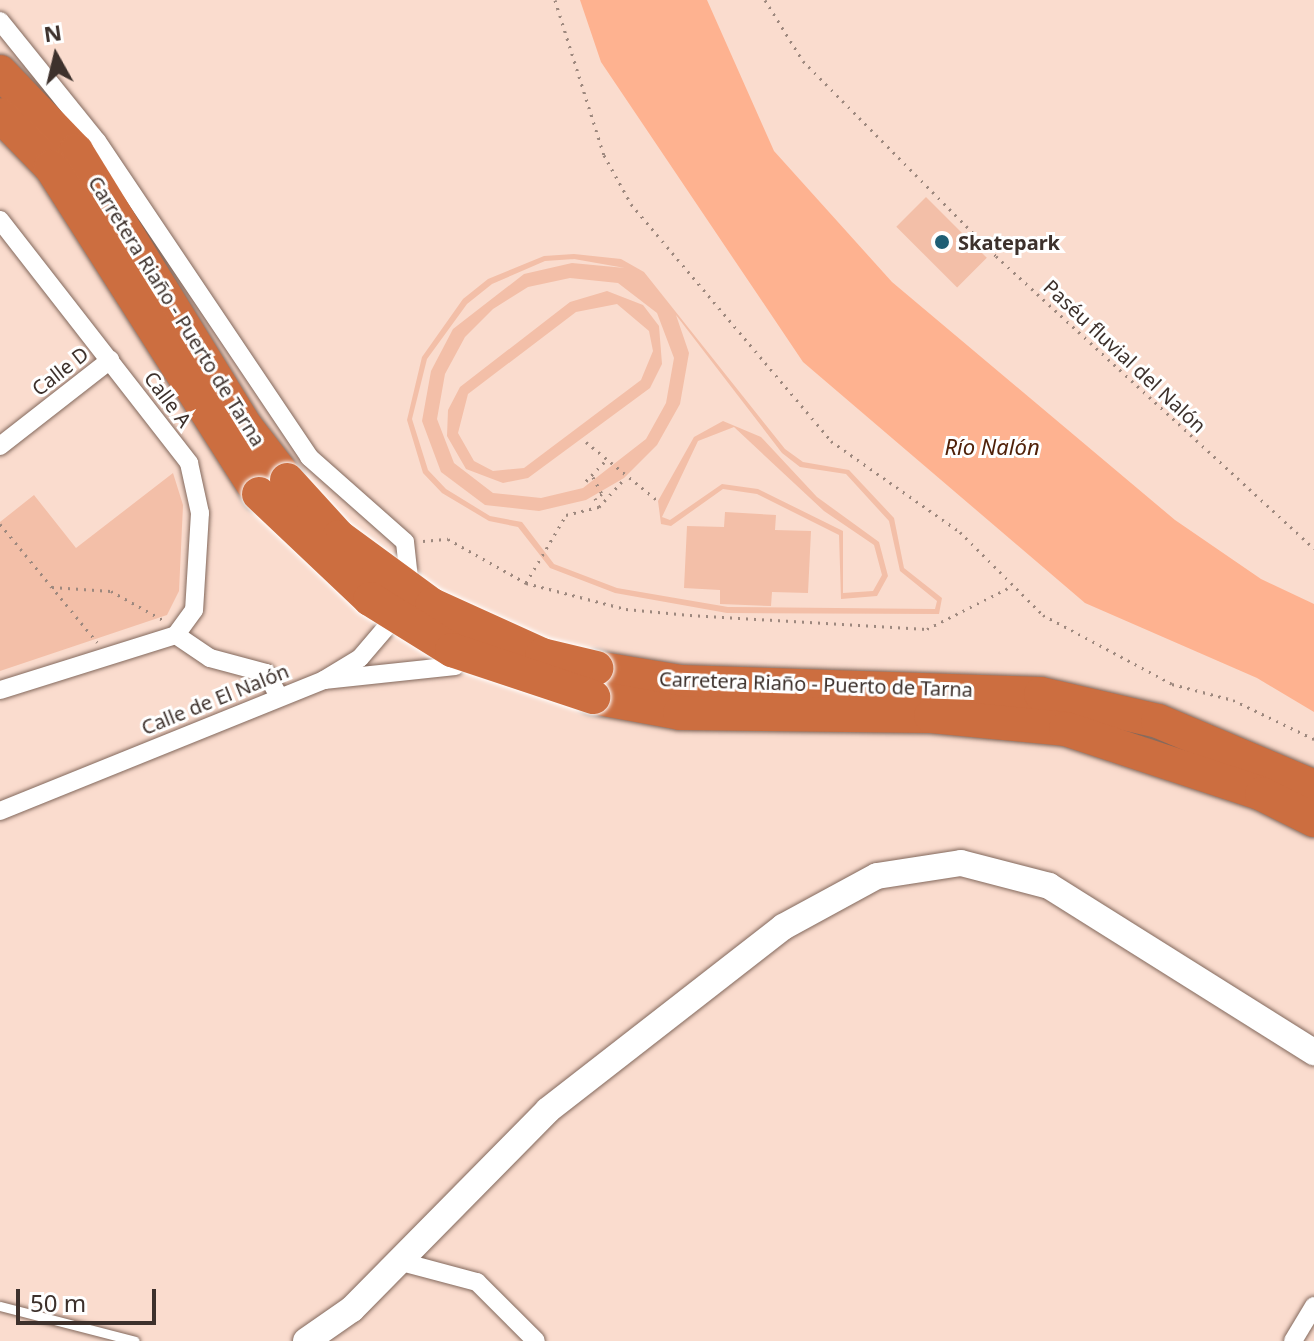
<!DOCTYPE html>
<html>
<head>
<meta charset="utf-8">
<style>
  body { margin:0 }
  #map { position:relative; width:1314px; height:1341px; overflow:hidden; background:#fadcce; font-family:"Noto Sans",sans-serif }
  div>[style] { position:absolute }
  .green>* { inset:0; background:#f3bfa8; transform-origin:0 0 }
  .water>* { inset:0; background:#feb290 }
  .path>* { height:3px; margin-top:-1.5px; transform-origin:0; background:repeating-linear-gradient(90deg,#9d887e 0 2px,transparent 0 8px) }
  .roads { filter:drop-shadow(0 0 2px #82685c) drop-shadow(0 0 2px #82685c) }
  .service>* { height:9px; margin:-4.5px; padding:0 4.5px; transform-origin:4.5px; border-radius:4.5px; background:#fff }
  .minor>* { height:18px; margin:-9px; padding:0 9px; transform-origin:9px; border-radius:9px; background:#fff }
  .secondary>* { height:26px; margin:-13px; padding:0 13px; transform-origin:13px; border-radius:13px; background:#fff }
  .motorway>* { height:34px; margin:-17px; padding:0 17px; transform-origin:17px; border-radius:17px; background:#cc6e40 }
  .bridges { filter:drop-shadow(0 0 2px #fff) drop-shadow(0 0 2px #fff) }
  .motorway-bridge>* { height:34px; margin:-17px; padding:0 17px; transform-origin:17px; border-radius:17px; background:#cc6e40 }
  .dots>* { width:22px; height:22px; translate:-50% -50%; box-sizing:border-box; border:4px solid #fff; border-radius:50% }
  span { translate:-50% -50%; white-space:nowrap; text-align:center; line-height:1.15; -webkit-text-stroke:6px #fff; paint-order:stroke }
  .poi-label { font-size:20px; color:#3d312c; font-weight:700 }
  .left { translate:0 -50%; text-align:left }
  .street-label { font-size:20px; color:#3d312c }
  .water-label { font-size:22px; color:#502109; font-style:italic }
  .north { position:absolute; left:16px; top:16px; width:80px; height:80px; -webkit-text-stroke:6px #fff; paint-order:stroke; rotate:352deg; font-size:22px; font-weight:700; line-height:32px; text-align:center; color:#3d312c }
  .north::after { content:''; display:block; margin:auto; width:28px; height:36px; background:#3d312c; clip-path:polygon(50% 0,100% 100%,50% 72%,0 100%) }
  .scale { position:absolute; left:16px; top:1289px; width:140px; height:36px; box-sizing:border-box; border:4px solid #3d312c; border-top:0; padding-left:10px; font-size:24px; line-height:28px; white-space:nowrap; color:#3d312c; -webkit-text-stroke:6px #fff; paint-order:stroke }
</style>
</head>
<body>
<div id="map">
  <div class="green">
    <div style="left:926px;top:197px;width:86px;height:42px;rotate:45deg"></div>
    <div style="clip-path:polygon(evenodd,574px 254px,621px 259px,644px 272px,785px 449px,803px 462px,849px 470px,894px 518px,904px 568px,942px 598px,939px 614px,727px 613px,615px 593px,550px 568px,518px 527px,489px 521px,442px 493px,423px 473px,407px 420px,422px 357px,463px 299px,488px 279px,544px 256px,574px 254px,574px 259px,625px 268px,572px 263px,524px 274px,453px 329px,431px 371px,422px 421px,441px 472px,485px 505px,539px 511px,586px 500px,624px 478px,657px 445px,680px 404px,689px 353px,676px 315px,782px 453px,800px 467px,846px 474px,889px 521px,900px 571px,937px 601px,935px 609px,728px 607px,617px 588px,554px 564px,522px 522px,490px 516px,446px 489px,428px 470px,412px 419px,427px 359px,467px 304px,492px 284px,545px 261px,574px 259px,574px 254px,570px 278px,618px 283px,657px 313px,674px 358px,666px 403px,646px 439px,583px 488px,541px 498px,493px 493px,454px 463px,437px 419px,445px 374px,465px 337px,493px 309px,528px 287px,570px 278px)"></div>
    <div style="clip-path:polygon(evenodd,607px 291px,643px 305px,659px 326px,662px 364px,650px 388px,528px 478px,503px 483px,466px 469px,447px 436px,448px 410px,460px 387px,570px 302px,607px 291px,617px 304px,649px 331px,653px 351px,641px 380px,524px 468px,493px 471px,474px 461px,458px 433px,468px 394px,576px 312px,617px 304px)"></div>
    <div style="clip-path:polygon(evenodd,723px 421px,761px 437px,817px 497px,879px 542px,888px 576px,877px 596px,841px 599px,839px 535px,757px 494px,723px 489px,671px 526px,661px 524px,658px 501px,694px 437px,723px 421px,734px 427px,824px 511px,874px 545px,882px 575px,873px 591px,843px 593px,843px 531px,758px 489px,722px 484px,670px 520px,662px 517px,698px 441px,734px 427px)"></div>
    <div style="clip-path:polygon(173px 473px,183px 505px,179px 591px,167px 615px,0 671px,0 522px,34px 495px,76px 548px)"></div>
    <div style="clip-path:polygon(725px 512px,776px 515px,775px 530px,811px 531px,808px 593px,772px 592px,771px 606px,720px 604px,720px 590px,684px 588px,687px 526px,724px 527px)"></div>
  </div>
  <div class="water">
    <div style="clip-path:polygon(580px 0,707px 0,774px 151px,892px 282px,1175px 520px,1261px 579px,1314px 604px,1314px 712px,1257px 678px,1085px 603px,803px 362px,601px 62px)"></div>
  </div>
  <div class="path">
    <div style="left:555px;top:0;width:163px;rotate:72.5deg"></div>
    <div style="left:604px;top:155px;width:56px;rotate:61.1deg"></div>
    <div style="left:631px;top:204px;width:310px;rotate:49.8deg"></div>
    <div style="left:831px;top:441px;width:158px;rotate:35.2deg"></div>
    <div style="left:960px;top:532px;width:117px;rotate:45deg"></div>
    <div style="left:1043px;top:615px;width:146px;rotate:28.1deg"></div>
    <div style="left:1172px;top:684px;width:63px;rotate:14.7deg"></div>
    <div style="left:1233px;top:700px;width:90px;rotate:25.7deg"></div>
    <div style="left:765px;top:0;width:72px;rotate:58.1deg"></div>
    <div style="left:803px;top:61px;width:274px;rotate:45.3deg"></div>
    <div style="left:996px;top:256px;width:432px;rotate:42.6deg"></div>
    <div style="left:586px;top:442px;width:93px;rotate:39.3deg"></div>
    <div style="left:586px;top:481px;width:8px;rotate:-30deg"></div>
    <div style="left:593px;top:477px;width:19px;rotate:62deg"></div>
    <div style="left:602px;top:494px;width:8px;rotate:150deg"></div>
    <div style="left:595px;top:498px;width:10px;rotate:66deg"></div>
    <div style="left:586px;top:481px;width:29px;rotate:-46deg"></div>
    <div style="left:0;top:524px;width:153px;rotate:50.6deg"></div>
    <div style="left:423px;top:541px;width:25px;rotate:-5deg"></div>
    <div style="left:448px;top:539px;width:90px;rotate:29.4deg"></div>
    <div style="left:526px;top:583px;width:103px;rotate:14.6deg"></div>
    <div style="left:626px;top:609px;width:64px;rotate:5.4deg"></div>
    <div style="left:690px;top:615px;width:237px;rotate:3.4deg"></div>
    <div style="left:927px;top:629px;width:91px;rotate:-26.8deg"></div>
    <div style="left:526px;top:583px;width:79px;rotate:-59.5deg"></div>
    <div style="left:566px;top:515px;width:34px;rotate:-14deg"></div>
    <div style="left:599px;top:507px;width:39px;rotate:-48deg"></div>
    <div style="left:52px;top:587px;width:59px;rotate:3.9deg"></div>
    <div style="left:111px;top:591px;width:60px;rotate:29.1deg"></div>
  </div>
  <div class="roads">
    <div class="service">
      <div style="left:0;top:1306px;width:139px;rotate:14.5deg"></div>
    </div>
    <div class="minor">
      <div style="left:0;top:21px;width:154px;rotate:51.1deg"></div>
      <div style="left:97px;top:141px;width:381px;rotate:56.1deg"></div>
      <div style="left:309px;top:457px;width:128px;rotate:41.5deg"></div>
      <div style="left:405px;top:542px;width:46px;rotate:83.8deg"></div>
      <div style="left:0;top:220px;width:308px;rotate:52.1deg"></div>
      <div style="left:189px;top:463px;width:51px;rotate:77.6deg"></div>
      <div style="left:200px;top:513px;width:97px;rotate:93.5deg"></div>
      <div style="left:194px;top:610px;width:31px;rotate:126deg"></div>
      <div style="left:176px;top:635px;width:184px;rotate:162.6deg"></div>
      <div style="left:0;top:446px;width:140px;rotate:-38deg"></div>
      <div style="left:176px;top:635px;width:41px;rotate:34.1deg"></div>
      <div style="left:210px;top:658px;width:58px;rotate:15deg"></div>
      <div style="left:266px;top:673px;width:25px;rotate:61deg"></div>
      <div style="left:324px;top:680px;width:42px;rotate:-31.4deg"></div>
      <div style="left:360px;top:658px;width:63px;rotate:-49.5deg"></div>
      <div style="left:0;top:811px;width:349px;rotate:-22deg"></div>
      <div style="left:324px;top:680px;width:132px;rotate:-6.1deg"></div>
      <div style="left:398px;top:1261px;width:82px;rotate:14.9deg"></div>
      <div style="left:477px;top:1282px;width:83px;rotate:45deg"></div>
      <div style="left:1293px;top:1341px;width:41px;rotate:-59deg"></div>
    </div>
    <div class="secondary">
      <div style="left:306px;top:1341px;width:56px;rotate:-34.8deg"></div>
      <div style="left:352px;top:1309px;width:279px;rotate:-45.4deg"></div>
      <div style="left:548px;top:1110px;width:298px;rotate:-37.9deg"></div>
      <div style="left:783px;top:927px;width:107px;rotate:-28.5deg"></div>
      <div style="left:877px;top:876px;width:85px;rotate:-8.8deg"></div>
      <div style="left:961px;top:863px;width:91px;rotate:14.6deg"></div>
      <div style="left:1049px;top:886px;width:313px;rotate:32.1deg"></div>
    </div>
    <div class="motorway">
      <div style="left:0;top:72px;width:110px;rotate:46.1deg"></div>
      <div style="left:76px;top:151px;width:324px;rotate:58.4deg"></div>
      <div style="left:246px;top:427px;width:67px;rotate:52.3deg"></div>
      <div style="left:0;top:115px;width:73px;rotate:45.6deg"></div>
      <div style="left:51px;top:167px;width:388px;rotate:57.5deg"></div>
      <div style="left:596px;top:668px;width:86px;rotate:9.4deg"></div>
      <div style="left:681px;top:682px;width:360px;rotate:1.9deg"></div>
      <div style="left:1041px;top:694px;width:120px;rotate:13deg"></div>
      <div style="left:1158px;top:721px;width:169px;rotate:22.9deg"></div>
      <div style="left:593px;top:697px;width:88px;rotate:10.4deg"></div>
      <div style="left:680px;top:713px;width:251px;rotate:0.7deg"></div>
      <div style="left:931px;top:716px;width:136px;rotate:5.5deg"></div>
      <div style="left:1066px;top:729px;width:206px;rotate:18.3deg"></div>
      <div style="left:1262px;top:794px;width:58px;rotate:26.6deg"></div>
    </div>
  </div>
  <div class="bridges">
    <div class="motorway-bridge">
      <div style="left:287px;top:480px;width:77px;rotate:47.6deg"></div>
      <div style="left:339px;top:537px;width:115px;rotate:36.2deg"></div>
      <div style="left:432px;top:605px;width:121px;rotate:24.4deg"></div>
      <div style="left:542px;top:655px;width:56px;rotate:13.5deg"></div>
      <div style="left:259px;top:494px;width:153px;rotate:43.4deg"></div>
      <div style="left:370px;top:599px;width:97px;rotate:31.9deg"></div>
      <div style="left:452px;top:650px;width:149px;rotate:18.4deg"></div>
    </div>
  </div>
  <div class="dots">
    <div style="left:942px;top:242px;background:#1f5e74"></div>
  </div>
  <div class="poi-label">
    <span class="left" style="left:958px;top:242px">Skatepark</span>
  </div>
  <div class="street-label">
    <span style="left:177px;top:311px;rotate:58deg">Carretera Riaño - Puerto de Tarna</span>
    <span style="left:1125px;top:356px;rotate:43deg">Paséu fluvial del Nalón</span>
    <span style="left:60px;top:371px;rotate:-38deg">Calle D</span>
    <span style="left:168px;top:399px;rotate:53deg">Calle A</span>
    <span style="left:816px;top:684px;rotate:2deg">Carretera Riaño - Puerto de Tarna</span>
    <span style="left:215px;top:699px;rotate:-22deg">Calle de El Nalón</span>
  </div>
  <div class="water-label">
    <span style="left:992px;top:447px">Río Nalón</span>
  </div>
  <div class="north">N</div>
  <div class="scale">50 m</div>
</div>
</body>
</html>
